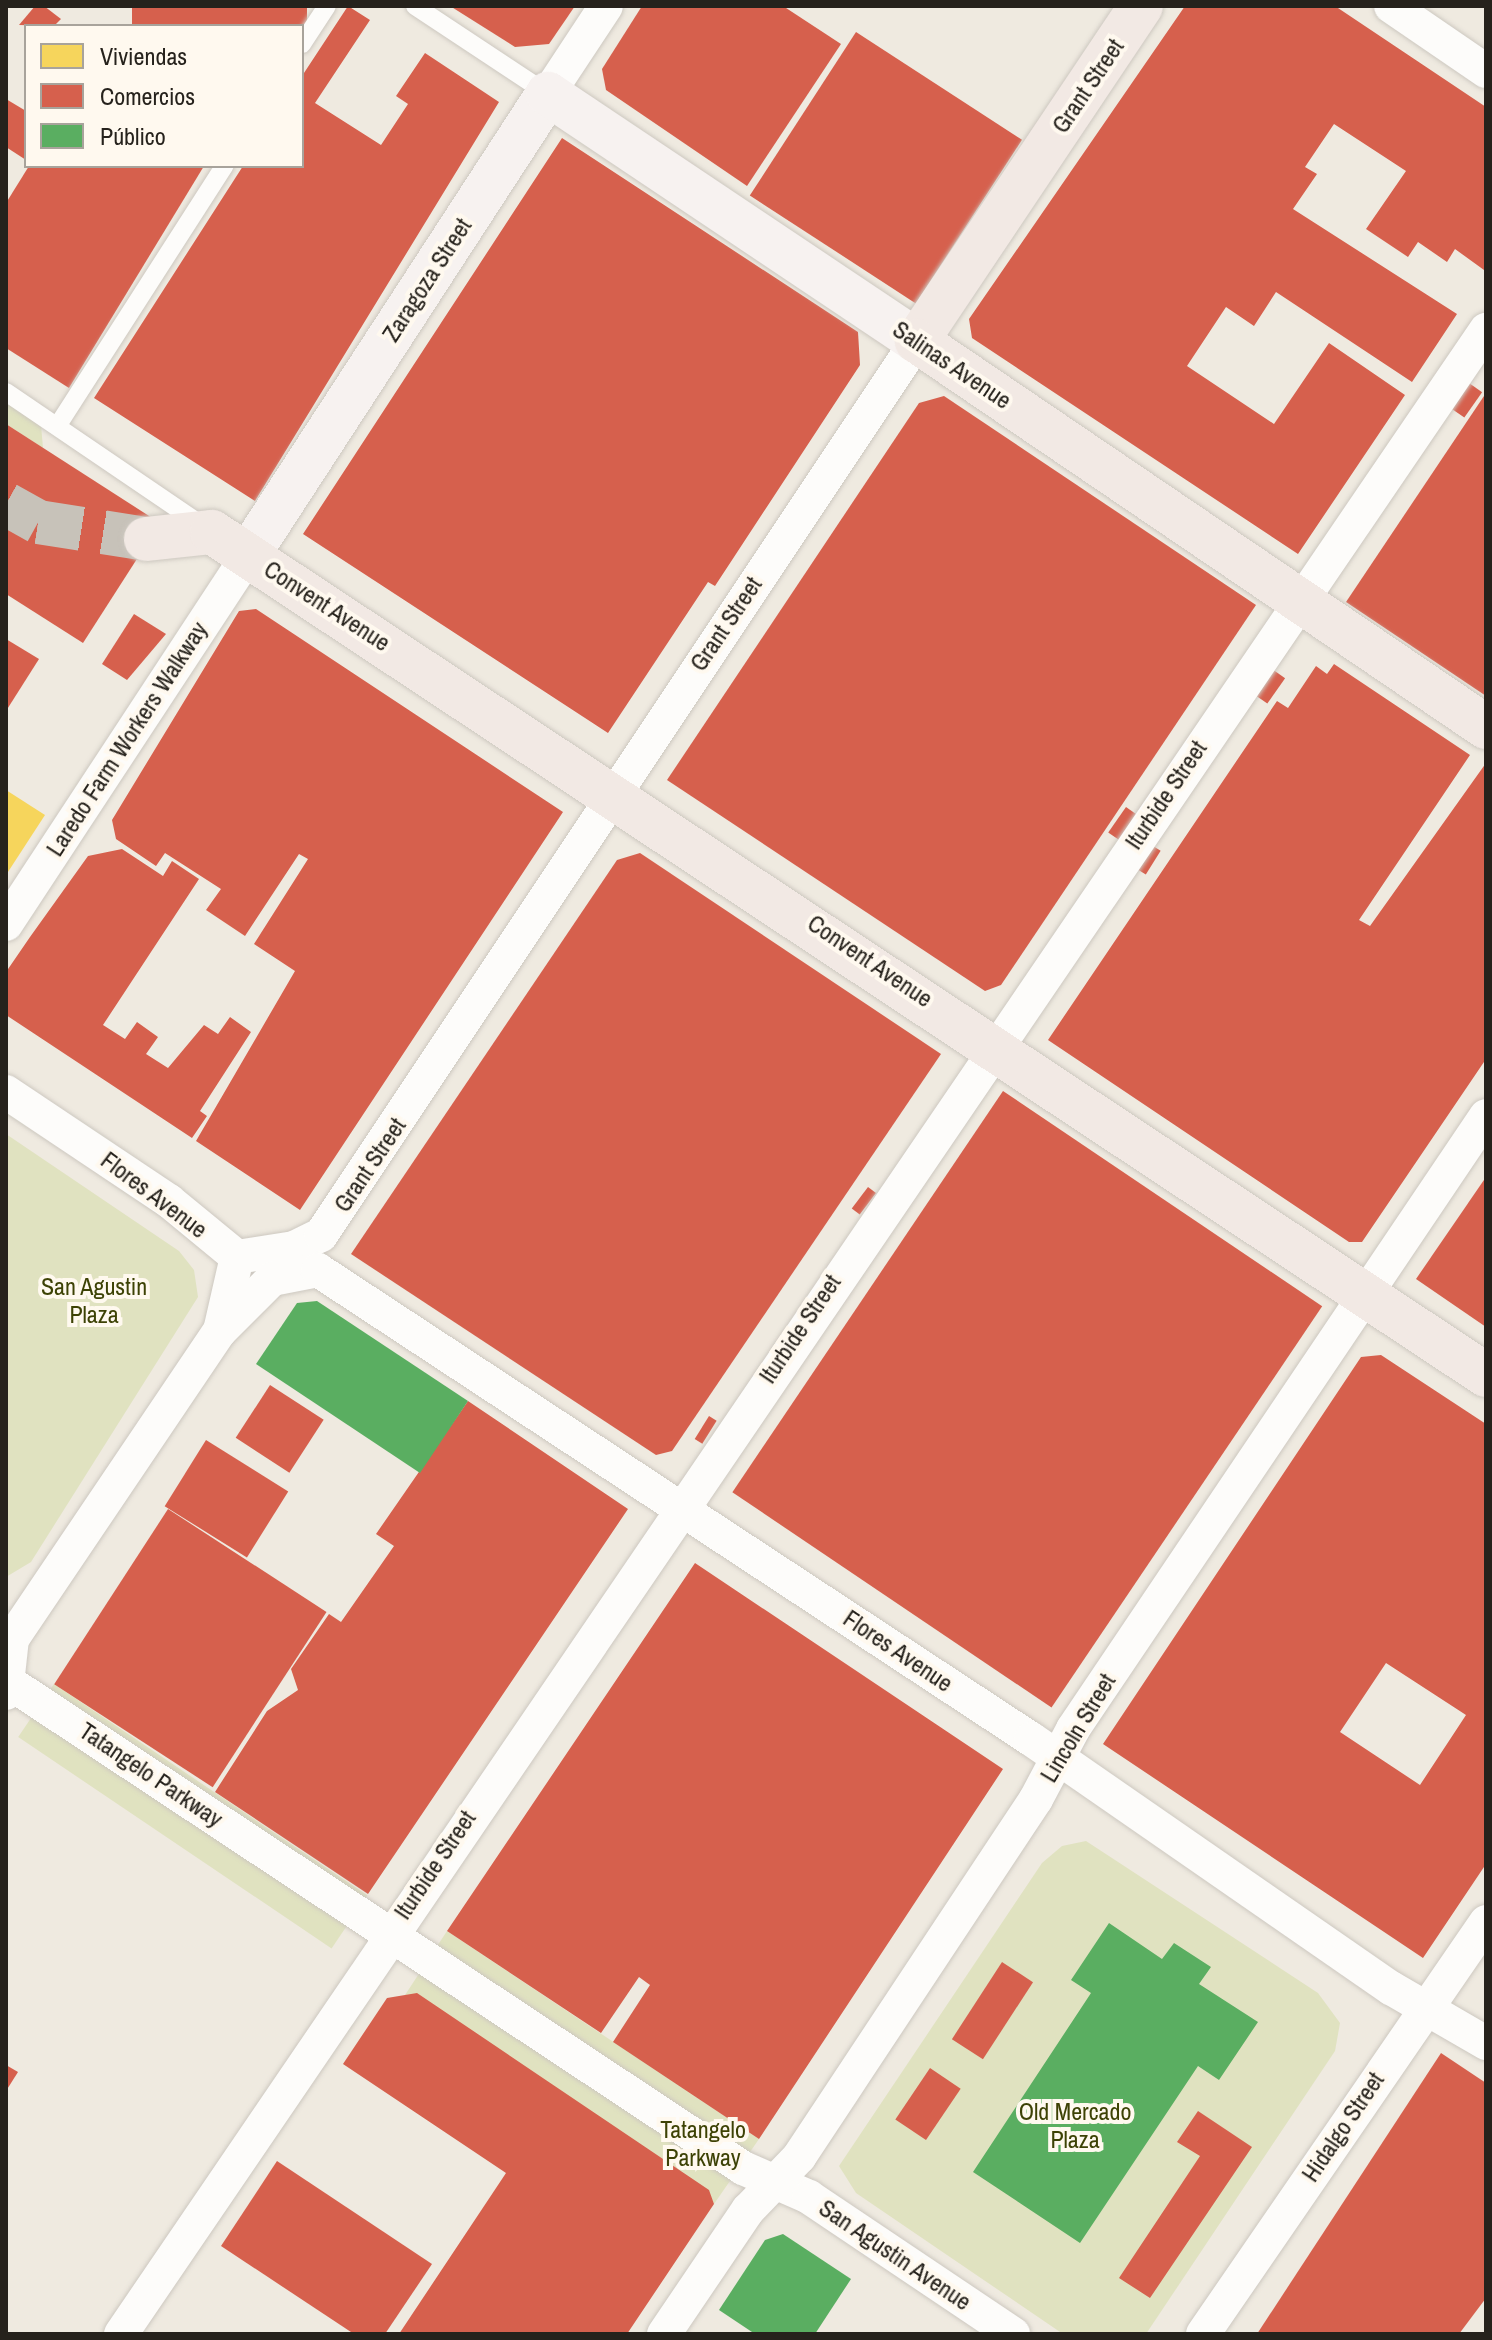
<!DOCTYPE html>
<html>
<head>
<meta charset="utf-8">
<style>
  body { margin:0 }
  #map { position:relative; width:1492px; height:2340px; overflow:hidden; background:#efeae0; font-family:"Archivo Narrow",sans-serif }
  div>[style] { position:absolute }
  .green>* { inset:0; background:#e0e2c0; transform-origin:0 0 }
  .homes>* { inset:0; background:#f6d55c }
  .shops>* { inset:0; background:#d6604d; transform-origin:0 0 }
  .public>* { inset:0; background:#5aae61 }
  .primary-tunnel>* { height:44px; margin-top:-22px; transform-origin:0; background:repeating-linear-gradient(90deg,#c7c2b9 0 44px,transparent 0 66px) }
  .roads { filter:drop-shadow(0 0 2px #cdc8c0) drop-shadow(0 0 2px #cdc8c0) }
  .lane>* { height:18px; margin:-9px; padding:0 9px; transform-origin:9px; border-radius:9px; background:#fdfcfa }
  .street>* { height:34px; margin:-17px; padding:0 17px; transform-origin:17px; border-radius:17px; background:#fdfcfa }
  .secondary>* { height:44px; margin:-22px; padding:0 22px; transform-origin:22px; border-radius:22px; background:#f7f2f0 }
  .primary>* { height:44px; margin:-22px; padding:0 22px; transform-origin:22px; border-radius:22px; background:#f2e9e4 }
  span { translate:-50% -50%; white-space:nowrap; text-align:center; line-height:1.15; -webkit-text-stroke:8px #fff9ef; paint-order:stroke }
  .street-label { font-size:24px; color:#26221c }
  .park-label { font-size:24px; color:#3d4205 }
  .frame { position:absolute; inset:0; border:8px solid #26221c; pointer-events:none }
  .legend { position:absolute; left:24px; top:24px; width:280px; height:144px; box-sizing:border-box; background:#fff9ef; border:2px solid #a8a39b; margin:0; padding:10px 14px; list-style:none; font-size:24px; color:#26221c }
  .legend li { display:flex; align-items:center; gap:16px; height:40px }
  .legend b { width:40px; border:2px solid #a8a39b }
</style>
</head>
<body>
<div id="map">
  <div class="green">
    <div style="clip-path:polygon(6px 403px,41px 425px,43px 448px,6px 424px)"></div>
    <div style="clip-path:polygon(6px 1134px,179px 1251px,194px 1270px,198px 1297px,31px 1562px,6px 1577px)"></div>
    <div style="left:54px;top:1684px;width:378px;height:64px;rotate:34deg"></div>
    <div style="clip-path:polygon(1086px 1841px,1318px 1993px,1340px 2023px,1335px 2051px,1146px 2334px,1063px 2334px,856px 2193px,839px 2166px,1042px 1863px,1062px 1846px)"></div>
    <div style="clip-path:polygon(447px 1931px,759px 2139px,714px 2204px,708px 2190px,405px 1995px)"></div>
  </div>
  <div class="homes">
    <div style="clip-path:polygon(6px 790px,45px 815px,6px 875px)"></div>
  </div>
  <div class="shops">
    <div style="clip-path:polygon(35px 6px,44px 6px,61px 19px,54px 26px,19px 25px)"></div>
    <div style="left:132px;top:6px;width:175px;height:24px"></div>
    <div style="clip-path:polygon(348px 6px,370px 20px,315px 103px,381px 145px,408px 104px,396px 96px,425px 53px,499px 102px,255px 501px,94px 398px,243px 166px,302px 166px,302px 76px)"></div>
    <div style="clip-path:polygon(450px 6px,575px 6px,549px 44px,515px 47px)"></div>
    <div style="clip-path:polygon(642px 6px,783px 6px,841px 44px,747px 186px,606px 90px,602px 69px)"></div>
    <div style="clip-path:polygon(1185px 6px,1335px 6px,1486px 107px,1484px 270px,1455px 249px,1447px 262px,1418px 242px,1408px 257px,1366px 229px,1406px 171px,1334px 124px,1305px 167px,1317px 174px,1293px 209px,1457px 314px,1412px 382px,1276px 292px,1254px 326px,1226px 307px,1187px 366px,1274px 424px,1329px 343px,1405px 395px,1298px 554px,972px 338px,969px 319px)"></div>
    <div style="left:856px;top:32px;width:198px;height:195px;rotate:33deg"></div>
    <div style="clip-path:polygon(6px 99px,26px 111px,26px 160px,6px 147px)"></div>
    <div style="clip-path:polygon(562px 138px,858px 332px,860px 365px,715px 586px,708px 582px,608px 733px,303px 534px)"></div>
    <div style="clip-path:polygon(29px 166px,204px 166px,69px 388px,6px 348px,6px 203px)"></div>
    <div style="left:1469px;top:383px;width:16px;height:31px;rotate:35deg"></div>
    <div style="clip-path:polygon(1486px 393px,1486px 696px,1346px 602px)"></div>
    <div style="clip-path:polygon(944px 396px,1256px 605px,1001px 985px,985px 991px,667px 780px,919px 403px)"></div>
    <div style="clip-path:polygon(6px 424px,160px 523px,83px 643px,6px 594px)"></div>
    <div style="clip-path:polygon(256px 609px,563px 812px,300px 1210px,196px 1141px,295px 971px,254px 944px,308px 859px,299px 854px,245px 936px,206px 910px,221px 889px,165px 853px,156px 866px,116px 839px,112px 820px,239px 611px)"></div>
    <div style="clip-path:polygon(134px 614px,166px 634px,127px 680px,102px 664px)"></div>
    <div style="clip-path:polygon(6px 639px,39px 659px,6px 711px)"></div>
    <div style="clip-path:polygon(1334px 664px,1470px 755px,1359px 920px,1370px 926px,1486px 763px,1486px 1059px,1362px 1242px,1349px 1242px,1048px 1040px,1277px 701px,1288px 708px,1316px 666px,1327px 674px)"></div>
    <div style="left:1272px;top:669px;width:16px;height:31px;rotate:35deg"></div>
    <div style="left:1126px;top:807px;width:16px;height:31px;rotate:35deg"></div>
    <div style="left:1153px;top:846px;width:9px;height:28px;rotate:32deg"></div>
    <div style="clip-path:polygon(122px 849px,163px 876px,172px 861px,199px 879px,103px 1025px,125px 1039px,137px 1022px,158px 1037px,146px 1054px,168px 1068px,204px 1025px,218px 1034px,230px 1017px,251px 1032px,200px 1111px,207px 1116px,192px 1138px,6px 1015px,6px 972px,30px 937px,88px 856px)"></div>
    <div style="clip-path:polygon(640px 853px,941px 1054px,672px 1451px,656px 1455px,351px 1254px,617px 860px)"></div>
    <div style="left:1003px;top:1091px;width:385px;height:484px;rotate:34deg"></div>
    <div style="clip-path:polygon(1486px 1177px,1486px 1327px,1416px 1279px)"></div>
    <div style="left:868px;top:1187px;width:10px;height:27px;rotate:37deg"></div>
    <div style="clip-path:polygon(evenodd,1381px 1355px,1486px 1424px,1486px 1864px,1423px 1958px,1103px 1744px,1361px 1357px,1381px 1355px,1386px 1663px,1466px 1715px,1420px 1785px,1340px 1732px,1386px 1663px)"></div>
    <div style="left:270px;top:1385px;width:64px;height:63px;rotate:33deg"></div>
    <div style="clip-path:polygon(468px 1401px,628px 1509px,368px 1894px,215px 1792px,267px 1711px,298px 1690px,291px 1669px,329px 1614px,341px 1622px,394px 1546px,376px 1534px)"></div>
    <div style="left:709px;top:1416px;width:9px;height:27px;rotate:32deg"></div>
    <div style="left:206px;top:1440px;width:97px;height:78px;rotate:32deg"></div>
    <div style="left:168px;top:1509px;width:189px;height:209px;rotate:33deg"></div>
    <div style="clip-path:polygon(695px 1563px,1003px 1769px,759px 2139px,613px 2042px,650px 1985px,639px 1977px,601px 2033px,447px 1931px)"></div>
    <div style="left:1002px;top:1962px;width:37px;height:92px;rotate:33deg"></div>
    <div style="clip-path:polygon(417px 1993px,709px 2190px,714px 2204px,627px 2334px,399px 2334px,506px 2173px,343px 2064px,387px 1998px)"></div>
    <div style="clip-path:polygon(1441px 2053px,1486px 2083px,1486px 2298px,1459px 2334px,1257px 2334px)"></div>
    <div style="clip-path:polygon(6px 2065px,18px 2072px,6px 2091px)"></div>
    <div style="left:930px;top:2068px;width:37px;height:62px;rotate:34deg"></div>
    <div style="clip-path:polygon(1198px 2111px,1252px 2147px,1150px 2298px,1119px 2278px,1200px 2156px,1177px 2142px)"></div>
    <div style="clip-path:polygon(277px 2161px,432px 2264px,385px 2334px,354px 2334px,221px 2246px)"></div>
  </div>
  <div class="public">
    <div style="clip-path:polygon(317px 1301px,468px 1401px,420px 1473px,256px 1364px,297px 1303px)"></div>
    <div style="clip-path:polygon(1109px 1923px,1162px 1959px,1174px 1943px,1211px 1967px,1199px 1984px,1258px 2022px,1219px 2080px,1198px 2066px,1080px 2243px,973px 2172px,1091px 1993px,1071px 1980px)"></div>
    <div style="clip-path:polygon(783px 2234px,851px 2279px,815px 2334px,755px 2334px,719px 2310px,765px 2240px)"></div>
  </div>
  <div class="primary-tunnel">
    <div style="left:6px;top:504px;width:37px;rotate:29deg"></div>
    <div style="left:38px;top:522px;width:109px;rotate:8.9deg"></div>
  </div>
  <div class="roads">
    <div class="lane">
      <div style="left:415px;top:6px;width:159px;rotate:33.5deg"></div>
      <div style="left:302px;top:44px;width:45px;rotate:-56.7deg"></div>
      <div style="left:6px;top:392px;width:235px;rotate:34.2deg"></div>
      <div style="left:58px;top:425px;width:308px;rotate:-57.3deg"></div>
    </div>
    <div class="street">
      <div style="left:1391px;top:6px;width:115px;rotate:34.4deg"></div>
      <div style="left:548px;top:94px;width:105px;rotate:-56.6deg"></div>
      <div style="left:6px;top:924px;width:441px;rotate:-56.7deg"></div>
      <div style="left:6px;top:1092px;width:196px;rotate:33.8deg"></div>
      <div style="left:169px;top:1201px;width:88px;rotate:39.5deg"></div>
      <div style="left:237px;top:1257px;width:58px;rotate:-9deg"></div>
      <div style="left:294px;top:1248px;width:30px;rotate:-26deg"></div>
      <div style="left:321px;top:1235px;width:1074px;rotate:-56.31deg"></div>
      <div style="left:220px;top:1331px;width:76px;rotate:-77.1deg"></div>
      <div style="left:10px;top:1683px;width:879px;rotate:33.49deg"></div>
      <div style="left:743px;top:2168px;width:72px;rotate:23.7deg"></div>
      <div style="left:809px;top:2197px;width:246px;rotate:33.9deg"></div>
      <div style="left:6px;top:1693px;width:54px;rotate:-83.7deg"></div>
      <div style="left:12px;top:1639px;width:372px;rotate:-56deg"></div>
      <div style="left:220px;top:1331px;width:74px;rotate:-45deg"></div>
      <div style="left:272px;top:1279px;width:47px;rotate:-11.1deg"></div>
      <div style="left:318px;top:1270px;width:853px;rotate:33.34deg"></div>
      <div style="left:1031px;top:1739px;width:438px;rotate:34.7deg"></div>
      <div style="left:1391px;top:1988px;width:110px;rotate:30.1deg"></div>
      <div style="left:121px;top:2334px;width:2425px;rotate:-55.74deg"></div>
      <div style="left:664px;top:2334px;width:150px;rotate:-55.9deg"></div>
      <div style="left:748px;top:2210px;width:74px;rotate:-46.1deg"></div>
      <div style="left:799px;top:2157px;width:429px;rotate:-56.5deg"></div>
      <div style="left:1036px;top:1799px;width:79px;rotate:-62.1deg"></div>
      <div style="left:1073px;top:1729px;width:739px;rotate:-56.03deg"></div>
      <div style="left:1203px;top:2334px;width:500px;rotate:-55.5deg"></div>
    </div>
    <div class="secondary">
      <div style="left:248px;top:555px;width:550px;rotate:-56.95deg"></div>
      <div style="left:548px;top:94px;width:444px;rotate:33.8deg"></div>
    </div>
    <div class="primary">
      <div style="left:1141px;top:6px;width:403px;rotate:123.8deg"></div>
      <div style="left:917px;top:341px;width:688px;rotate:34.15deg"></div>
      <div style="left:146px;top:539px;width:66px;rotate:-6.1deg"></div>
      <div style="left:212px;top:532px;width:1528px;rotate:33.49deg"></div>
    </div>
  </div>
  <div class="street-label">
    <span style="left:1088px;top:86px;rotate:-56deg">Grant Street</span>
    <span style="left:427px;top:280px;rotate:-57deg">Zaragoza Street</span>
    <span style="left:952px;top:365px;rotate:34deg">Salinas Avenue</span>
    <span style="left:327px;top:606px;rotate:33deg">Convent Avenue</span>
    <span style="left:726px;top:624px;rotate:-56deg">Grant Street</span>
    <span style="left:127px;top:739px;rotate:-57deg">Laredo Farm Workers Walkway</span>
    <span style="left:1166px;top:795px;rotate:-56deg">Iturbide Street</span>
    <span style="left:870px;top:961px;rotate:34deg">Convent Avenue</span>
    <span style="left:370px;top:1165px;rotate:-56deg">Grant Street</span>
    <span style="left:154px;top:1195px;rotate:37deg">Flores Avenue</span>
    <span style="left:800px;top:1329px;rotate:-56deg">Iturbide Street</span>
    <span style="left:898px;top:1651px;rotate:34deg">Flores Avenue</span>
    <span style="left:1078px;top:1728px;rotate:-59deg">Lincoln Street</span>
    <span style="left:151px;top:1775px;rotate:34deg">Tatangelo Parkway</span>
    <span style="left:435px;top:1865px;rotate:-56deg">Iturbide Street</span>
    <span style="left:1343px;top:2127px;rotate:-56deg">Hidalgo Street</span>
    <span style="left:895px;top:2255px;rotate:34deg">San Agustin Avenue</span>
  </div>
  <div class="park-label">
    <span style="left:94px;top:1301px">San Agustin<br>Plaza</span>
    <span style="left:1075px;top:2126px">Old Mercado<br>Plaza</span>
    <span style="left:703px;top:2144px">Tatangelo<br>Parkway</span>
  </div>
  <div class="frame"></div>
  <ul class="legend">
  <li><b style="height:22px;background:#f6d55c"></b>Viviendas</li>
  <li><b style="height:22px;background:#d6604d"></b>Comercios</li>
  <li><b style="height:22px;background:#5aae61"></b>Público</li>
  </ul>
</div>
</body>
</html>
